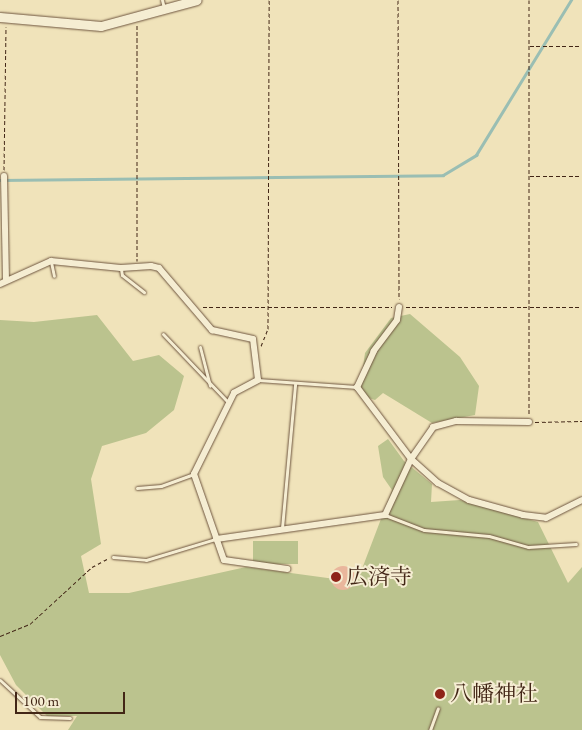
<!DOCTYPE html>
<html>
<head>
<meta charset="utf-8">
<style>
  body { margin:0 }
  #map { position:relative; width:582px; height:730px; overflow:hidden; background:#f0e3ba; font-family:"EB Garamond","Noto Serif JP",serif }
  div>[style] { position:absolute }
  .green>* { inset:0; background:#bbc38e; transform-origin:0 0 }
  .stream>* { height:2.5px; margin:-1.25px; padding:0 1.25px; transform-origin:1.25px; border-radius:1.25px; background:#9abeb3 }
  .building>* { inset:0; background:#e9b69c }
  .round { border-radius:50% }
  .path>* { height:1px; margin-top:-0.5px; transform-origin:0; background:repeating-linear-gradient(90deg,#422616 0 4px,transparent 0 6.5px) }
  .roads { filter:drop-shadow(0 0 1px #6e553f) drop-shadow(0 0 1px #6e553f) }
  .lane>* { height:3px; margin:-1.5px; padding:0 1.5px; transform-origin:1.5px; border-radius:1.5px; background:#f5edd2 }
  .street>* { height:6px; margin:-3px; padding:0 3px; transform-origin:3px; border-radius:3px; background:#f5edd2 }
  .secondary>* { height:9px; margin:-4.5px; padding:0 4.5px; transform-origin:4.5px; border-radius:4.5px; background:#f5edd2 }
  .dots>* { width:14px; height:14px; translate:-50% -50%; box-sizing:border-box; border:2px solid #f5edd2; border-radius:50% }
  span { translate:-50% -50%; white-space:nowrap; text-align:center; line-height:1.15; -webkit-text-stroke:4px #f5edd2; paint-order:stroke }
  .poi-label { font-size:22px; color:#422616 }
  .left { translate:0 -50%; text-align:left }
  .scale { position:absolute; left:15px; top:692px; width:110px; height:22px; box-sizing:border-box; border:2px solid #422616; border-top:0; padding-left:6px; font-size:15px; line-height:18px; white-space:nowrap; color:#422616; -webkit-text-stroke:4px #f5edd2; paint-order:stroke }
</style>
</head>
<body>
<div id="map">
  <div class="green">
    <div style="clip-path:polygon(410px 314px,460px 357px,479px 386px,475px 415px,432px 423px,383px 393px,375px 400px,359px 395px,365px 353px,391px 318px)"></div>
    <div style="clip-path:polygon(97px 315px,133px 361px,159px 355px,184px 376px,174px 410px,146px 433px,102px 446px,91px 479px,101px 544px,81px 556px,89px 593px,129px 593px,246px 567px,357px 582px,392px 490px,383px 477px,378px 446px,388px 439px,404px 461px,432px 484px,431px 502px,460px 500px,538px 522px,568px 583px,582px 567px,582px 730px,68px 730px,77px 716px,47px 716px,16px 685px,0 655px,0 320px,34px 322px)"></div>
    <div style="left:253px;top:541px;width:45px;height:23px"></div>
  </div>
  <div class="stream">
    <div style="left:0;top:180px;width:443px;rotate:-0.6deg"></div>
    <div style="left:443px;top:175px;width:39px;rotate:-31deg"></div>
    <div style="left:476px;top:155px;width:182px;rotate:-58.5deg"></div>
  </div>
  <div class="building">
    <div class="round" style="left:331px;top:566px;width:24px;height:24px"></div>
  </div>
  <div class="path">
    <div style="left:398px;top:0;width:299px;rotate:89.8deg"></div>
    <div style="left:529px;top:0;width:414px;rotate:90deg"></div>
    <div style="left:137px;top:25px;width:236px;rotate:90deg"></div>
    <div style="left:530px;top:46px;width:52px"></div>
    <div style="left:4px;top:170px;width:143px;rotate:-89.2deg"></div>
    <div style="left:530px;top:176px;width:52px"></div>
    <div style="left:203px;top:307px;width:189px"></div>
    <div style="left:406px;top:307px;width:176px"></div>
    <div style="left:261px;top:346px;width:18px;rotate:-68deg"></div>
    <div style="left:268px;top:329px;width:329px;rotate:-89.8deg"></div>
    <div style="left:535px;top:422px;width:47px;rotate:-1.2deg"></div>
    <div style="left:0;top:636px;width:32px;rotate:-22deg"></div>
    <div style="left:30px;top:624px;width:84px;rotate:-42.6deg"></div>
    <div style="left:92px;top:567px;width:17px;rotate:-28deg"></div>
  </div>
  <div class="roads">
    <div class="lane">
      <div style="left:162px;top:0;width:8px;rotate:76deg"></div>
      <div style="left:51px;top:262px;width:14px;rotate:78deg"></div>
      <div style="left:121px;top:269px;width:6px;rotate:81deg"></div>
      <div style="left:122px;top:275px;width:28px;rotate:38deg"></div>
      <div style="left:163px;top:334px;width:95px;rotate:46.3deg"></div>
      <div style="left:200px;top:347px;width:40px;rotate:75.6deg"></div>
      <div style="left:258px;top:380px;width:99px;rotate:4deg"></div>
      <div style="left:137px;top:488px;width:24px;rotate:-5deg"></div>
      <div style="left:161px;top:486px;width:35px;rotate:-20deg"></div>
      <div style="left:385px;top:515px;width:42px;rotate:21deg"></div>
      <div style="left:424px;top:530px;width:65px;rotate:5.3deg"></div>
      <div style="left:489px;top:536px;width:41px;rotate:15.8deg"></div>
      <div style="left:528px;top:547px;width:48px;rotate:-3.6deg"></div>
      <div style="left:282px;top:528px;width:145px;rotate:-84.8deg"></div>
      <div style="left:113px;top:557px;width:33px;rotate:5deg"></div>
      <div style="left:146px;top:560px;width:72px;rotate:-16.9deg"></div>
      <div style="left:0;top:680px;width:54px;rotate:42.8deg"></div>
      <div style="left:40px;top:717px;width:30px;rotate:2deg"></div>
      <div style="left:430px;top:730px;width:23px;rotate:-70deg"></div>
    </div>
    <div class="street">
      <div style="left:4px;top:176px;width:104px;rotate:88.9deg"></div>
      <div style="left:0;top:284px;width:56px;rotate:-24.3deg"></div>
      <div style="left:51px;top:261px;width:70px;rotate:5.7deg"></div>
      <div style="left:121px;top:268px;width:30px;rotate:-4deg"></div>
      <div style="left:151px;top:266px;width:8px;rotate:14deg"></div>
      <div style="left:159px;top:268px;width:82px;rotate:49.5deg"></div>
      <div style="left:212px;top:330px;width:42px;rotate:12.4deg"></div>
      <div style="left:253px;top:339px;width:41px;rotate:83deg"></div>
      <div style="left:258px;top:380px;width:27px;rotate:152deg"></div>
      <div style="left:234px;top:393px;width:90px;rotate:116.3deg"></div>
      <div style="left:194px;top:474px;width:91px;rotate:70.8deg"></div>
      <div style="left:224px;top:560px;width:64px;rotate:8.1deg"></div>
      <div style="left:399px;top:307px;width:13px;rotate:99deg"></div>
      <div style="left:397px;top:320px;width:39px;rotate:127deg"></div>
      <div style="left:374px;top:351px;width:40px;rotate:115deg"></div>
      <div style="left:357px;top:387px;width:90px;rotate:53.1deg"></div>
      <div style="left:411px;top:459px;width:36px;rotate:42deg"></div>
      <div style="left:438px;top:483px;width:35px;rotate:29deg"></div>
      <div style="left:469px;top:500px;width:56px;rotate:15.5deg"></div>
      <div style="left:523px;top:515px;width:23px;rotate:7deg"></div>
      <div style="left:546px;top:518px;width:40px;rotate:-26.6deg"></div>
      <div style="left:216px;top:539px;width:171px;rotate:-8.1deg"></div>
      <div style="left:385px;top:515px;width:62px;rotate:-65.1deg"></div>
      <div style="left:411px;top:459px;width:39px;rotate:-55deg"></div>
      <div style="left:433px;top:427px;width:24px;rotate:-15deg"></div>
      <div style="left:456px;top:421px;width:73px;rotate:0.8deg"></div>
    </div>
    <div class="secondary">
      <div style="left:0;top:17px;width:101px;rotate:5.1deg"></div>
      <div style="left:101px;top:26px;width:99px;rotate:-15.2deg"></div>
    </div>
  </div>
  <div class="dots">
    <div style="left:336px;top:577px;background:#8f2418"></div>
    <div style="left:440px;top:694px;background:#8f2418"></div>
  </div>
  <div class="poi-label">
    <span class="left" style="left:346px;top:577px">広済寺</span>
    <span class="left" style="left:450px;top:694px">八幡神社</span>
  </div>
  <div class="scale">100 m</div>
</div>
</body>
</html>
